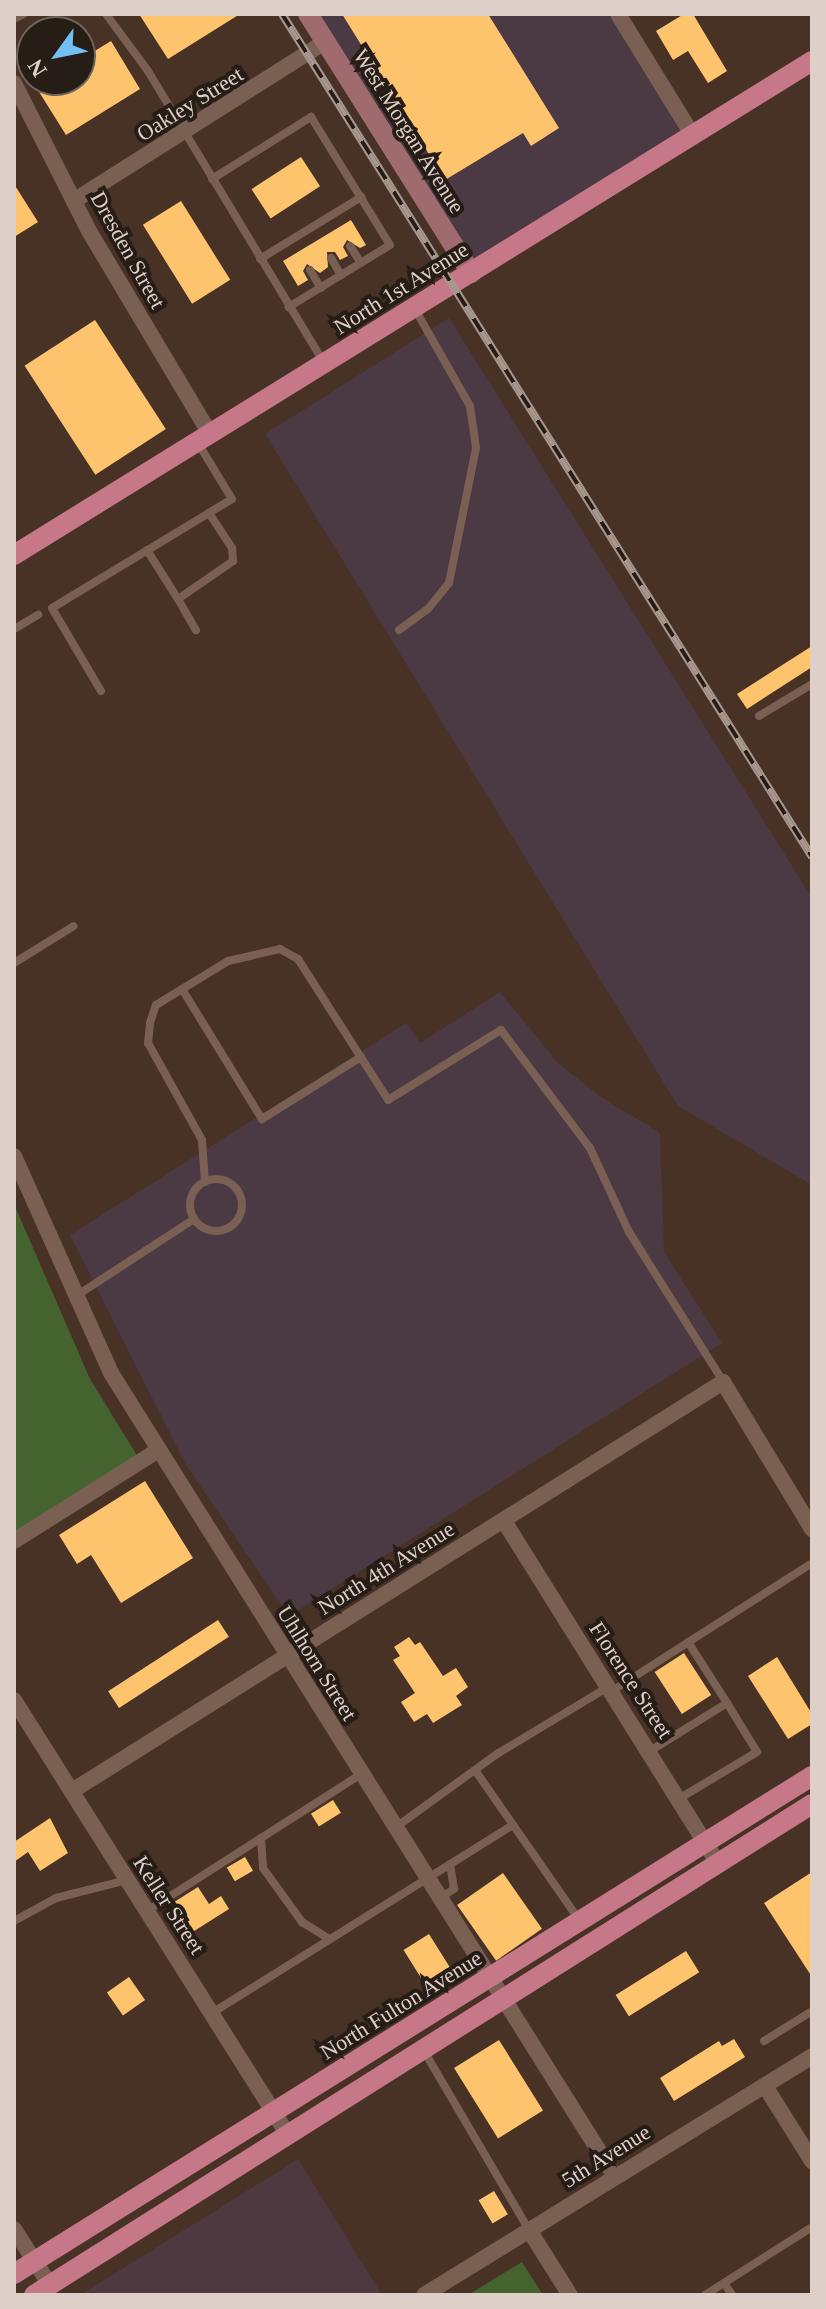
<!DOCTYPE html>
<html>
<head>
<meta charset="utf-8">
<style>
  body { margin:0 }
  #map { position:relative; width:826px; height:2309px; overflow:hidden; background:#483226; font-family:"Times New Roman",serif }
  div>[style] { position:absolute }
  .industrial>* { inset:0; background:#4b3943 }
  .education>* { inset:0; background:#4d393f }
  .green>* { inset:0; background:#45632e }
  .building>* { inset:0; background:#fec46d; transform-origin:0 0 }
  .lane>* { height:8px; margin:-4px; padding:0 4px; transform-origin:4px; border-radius:4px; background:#796053 }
  .lane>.ring { margin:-4px; padding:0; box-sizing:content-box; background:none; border:8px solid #796053; border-radius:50% }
  .street>* { height:16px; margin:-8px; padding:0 8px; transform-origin:8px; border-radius:8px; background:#796053 }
  .secondary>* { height:20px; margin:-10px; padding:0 10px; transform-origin:10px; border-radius:10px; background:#9f6b6e }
  .primary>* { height:20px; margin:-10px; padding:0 10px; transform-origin:10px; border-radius:10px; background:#c67788 }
  .rail>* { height:8px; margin-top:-4px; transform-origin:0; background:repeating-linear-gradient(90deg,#271d17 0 15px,#a8978e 0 30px); box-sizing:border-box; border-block:2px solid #a8978e }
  span { translate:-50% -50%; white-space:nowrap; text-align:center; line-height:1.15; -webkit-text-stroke:8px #271d17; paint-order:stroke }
  .street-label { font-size:22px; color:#ded0c8 }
  .frame { position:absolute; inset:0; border:16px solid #ded0c8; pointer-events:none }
  .north { position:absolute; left:16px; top:16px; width:80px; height:80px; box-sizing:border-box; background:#271d17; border:2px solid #70655e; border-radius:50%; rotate:237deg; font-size:22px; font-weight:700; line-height:32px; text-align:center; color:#ded0c8 }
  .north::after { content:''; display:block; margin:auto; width:28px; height:36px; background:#74c0f6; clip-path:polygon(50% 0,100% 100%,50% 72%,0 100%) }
</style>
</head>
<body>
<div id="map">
  <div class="industrial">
    <div style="clip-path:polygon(310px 14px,618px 14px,693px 136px,471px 273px)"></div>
    <div style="clip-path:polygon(449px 318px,812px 898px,812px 1185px,678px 1106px,265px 434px)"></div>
    <div style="clip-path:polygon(500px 992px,558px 1063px,601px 1097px,660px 1133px,664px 1252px,722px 1343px,289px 1616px,186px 1465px,70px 1235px,406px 1023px,420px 1043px)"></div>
  </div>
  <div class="education">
    <div style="clip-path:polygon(298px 2159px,382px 2295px,80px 2295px)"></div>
  </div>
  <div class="green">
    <div style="clip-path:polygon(14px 1204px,90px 1379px,138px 1457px,14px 1535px)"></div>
    <div style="clip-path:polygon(522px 2262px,543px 2295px,468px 2295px)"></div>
  </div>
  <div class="building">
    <div style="clip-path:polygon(139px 14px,240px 14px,168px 59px)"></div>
    <div style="clip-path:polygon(342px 14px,488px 14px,559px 128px,531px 146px,523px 133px,445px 180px)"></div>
    <div style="clip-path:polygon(684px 14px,693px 14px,727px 71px,708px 83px,688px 51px,673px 60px,656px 31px)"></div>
    <div style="clip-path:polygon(111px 41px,140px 89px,66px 135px,36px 87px,48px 80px,80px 80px,80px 60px)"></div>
    <div style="left:301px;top:157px;width:35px;height:59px;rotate:57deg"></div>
    <div style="clip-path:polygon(14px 184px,38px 222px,14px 237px)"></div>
    <div style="left:181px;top:201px;width:93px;height:45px;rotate:58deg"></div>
    <div style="clip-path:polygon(351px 220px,366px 245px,360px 248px,347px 240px,343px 247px,348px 256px,340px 260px,335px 252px,327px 252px,328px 267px,320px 273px,307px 264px,303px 271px,308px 280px,298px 286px,283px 261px)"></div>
    <div style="left:95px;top:320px;width:130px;height:84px;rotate:57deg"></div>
    <div style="clip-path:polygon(812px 646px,812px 667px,747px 709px,737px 694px)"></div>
    <div style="clip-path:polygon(145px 1481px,193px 1558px,121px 1603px,91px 1555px,77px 1564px,59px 1535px)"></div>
    <div style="left:218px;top:1620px;width:20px;height:131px;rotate:57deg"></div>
    <div style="clip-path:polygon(409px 1637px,415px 1645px,420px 1642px,443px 1676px,456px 1668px,468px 1687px,456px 1696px,462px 1705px,433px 1723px,427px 1714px,414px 1722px,401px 1702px,415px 1693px,393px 1660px,400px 1656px,394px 1647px)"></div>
    <div style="left:684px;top:1653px;width:50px;height:35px;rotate:57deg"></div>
    <div style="clip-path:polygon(777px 1657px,812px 1714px,812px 1724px,788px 1739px,748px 1676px)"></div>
    <div style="left:333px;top:1800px;width:15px;height:26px;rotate:58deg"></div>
    <div style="clip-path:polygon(50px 1818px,68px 1853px,40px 1871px,28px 1852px,14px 1862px,14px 1842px)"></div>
    <div style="left:245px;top:1857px;width:16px;height:21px;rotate:60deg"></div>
    <div style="clip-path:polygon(812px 1872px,812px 1977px,764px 1903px)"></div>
    <div style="left:503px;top:1873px;width:68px;height:56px;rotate:55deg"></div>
    <div style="clip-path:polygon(198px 1887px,209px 1904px,221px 1896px,229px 1909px,191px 1933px,171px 1904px)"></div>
    <div style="left:429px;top:1934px;width:47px;height:30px;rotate:58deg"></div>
    <div style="left:686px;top:1951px;width:25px;height:83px;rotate:58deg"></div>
    <div style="left:129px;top:1977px;width:28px;height:27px;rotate:55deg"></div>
    <div style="clip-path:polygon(734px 2039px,745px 2057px,674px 2101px,660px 2078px,719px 2041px,722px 2046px)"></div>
    <div style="left:499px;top:2040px;width:83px;height:53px;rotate:58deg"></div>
    <div style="left:494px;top:2191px;width:27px;height:18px;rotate:59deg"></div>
  </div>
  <div class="lane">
    <div style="left:106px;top:14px;width:71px;rotate:53.6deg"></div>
    <div style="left:148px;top:71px;width:341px;rotate:58.9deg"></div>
    <div style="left:14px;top:19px;width:11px;rotate:-27deg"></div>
    <div style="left:212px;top:179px;width:117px;rotate:-32.1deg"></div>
    <div style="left:311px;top:117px;width:150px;rotate:58.3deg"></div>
    <div style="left:390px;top:245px;width:119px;rotate:148.5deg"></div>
    <div style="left:350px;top:246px;width:20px;rotate:57deg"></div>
    <div style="left:331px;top:258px;width:20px;rotate:60deg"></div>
    <div style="left:260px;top:259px;width:119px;rotate:-31.5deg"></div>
    <div style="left:310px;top:270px;width:21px;rotate:59deg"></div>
    <div style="left:147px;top:550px;width:58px;rotate:57.7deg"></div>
    <div style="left:178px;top:599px;width:67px;rotate:-34.6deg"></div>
    <div style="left:233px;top:561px;width:13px;rotate:-94deg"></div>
    <div style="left:232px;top:548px;width:42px;rotate:-123.3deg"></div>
    <div style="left:178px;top:599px;width:36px;rotate:60deg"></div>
    <div style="left:16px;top:628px;width:26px;rotate:-31deg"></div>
    <div style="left:399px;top:630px;width:36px;rotate:-36deg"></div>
    <div style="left:428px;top:609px;width:33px;rotate:-51deg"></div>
    <div style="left:449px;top:583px;width:138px;rotate:-78.7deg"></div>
    <div style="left:476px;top:448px;width:42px;rotate:-98.1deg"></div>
    <div style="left:470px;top:406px;width:112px;rotate:-119.6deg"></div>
    <div style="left:101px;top:691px;width:96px;rotate:-120.6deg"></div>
    <div style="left:52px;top:608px;width:210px;rotate:-31.2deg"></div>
    <div style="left:232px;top:499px;width:66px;rotate:-121.3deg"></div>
    <div style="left:759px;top:716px;width:62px;rotate:-31.1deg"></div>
    <div style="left:14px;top:963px;width:70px;rotate:-31.7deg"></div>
    <div style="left:182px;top:989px;width:153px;rotate:58.4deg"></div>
    <div style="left:262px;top:1119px;width:117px;rotate:-32.1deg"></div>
    <div class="ring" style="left:190px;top:1179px;width:44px;height:44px"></div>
    <div style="left:205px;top:1182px;width:42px;rotate:-94.1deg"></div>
    <div style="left:202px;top:1140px;width:111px;rotate:-119.1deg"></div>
    <div style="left:148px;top:1043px;width:20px;rotate:-84deg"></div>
    <div style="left:150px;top:1023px;width:19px;rotate:-72deg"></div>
    <div style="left:156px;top:1005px;width:84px;rotate:-31.4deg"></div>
    <div style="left:228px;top:961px;width:53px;rotate:-13deg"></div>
    <div style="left:280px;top:949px;width:21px;rotate:29deg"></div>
    <div style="left:298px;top:959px;width:167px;rotate:57.4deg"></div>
    <div style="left:388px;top:1100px;width:133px;rotate:-31.8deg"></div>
    <div style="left:501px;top:1030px;width:148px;rotate:53deg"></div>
    <div style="left:590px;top:1148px;width:93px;rotate:65.1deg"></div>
    <div style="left:629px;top:1232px;width:176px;rotate:57.8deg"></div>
    <div style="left:76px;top:1296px;width:141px;rotate:-33.1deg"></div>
    <div style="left:688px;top:1642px;width:72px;rotate:57.4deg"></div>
    <div style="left:612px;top:1691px;width:237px;rotate:-32.6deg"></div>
    <div style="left:650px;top:1751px;width:91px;rotate:-31.9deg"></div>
    <div style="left:727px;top:1703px;width:57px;rotate:58.5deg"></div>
    <div style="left:757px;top:1752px;width:90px;rotate:149.1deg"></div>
    <div style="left:477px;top:1773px;width:179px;rotate:55.2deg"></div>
    <div style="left:396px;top:1827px;width:125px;rotate:-35.9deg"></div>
    <div style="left:497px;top:1754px;width:130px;rotate:-31.1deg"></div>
    <div style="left:261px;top:1838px;width:30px;rotate:86deg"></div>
    <div style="left:263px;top:1868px;width:67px;rotate:54.2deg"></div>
    <div style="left:302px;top:1922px;width:32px;rotate:32deg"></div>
    <div style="left:440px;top:1898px;width:17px;rotate:-33deg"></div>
    <div style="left:454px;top:1889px;width:25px;rotate:-99deg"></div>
    <div style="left:147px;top:1911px;width:254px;rotate:-32.6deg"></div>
    <div style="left:14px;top:1921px;width:48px;rotate:-28.7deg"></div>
    <div style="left:56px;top:1898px;width:73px;rotate:-14.2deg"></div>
    <div style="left:212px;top:2013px;width:355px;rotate:-32deg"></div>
    <div style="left:764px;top:2041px;width:57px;rotate:-32deg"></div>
    <div style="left:424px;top:2051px;width:208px;rotate:59.6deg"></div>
    <div style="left:724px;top:2283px;width:14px;rotate:56deg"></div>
    <div style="left:705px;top:2295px;width:127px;rotate:-32.4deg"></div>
  </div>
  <div class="street">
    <div style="left:618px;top:14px;width:143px;rotate:58.4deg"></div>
    <div style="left:14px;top:83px;width:166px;rotate:63.1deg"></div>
    <div style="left:89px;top:231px;width:236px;rotate:59.2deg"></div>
    <div style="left:75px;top:200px;width:296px;rotate:-32.3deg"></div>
    <div style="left:14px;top:1156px;width:238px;rotate:65.9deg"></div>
    <div style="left:111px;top:1373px;width:947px;rotate:57.9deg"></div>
    <div style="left:504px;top:1521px;width:404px;rotate:58deg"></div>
    <div style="left:14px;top:1541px;width:169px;rotate:-32.2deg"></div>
    <div style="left:14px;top:1700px;width:514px;rotate:57.79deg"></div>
    <div style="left:72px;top:1791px;width:769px;rotate:-32.14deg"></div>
    <div style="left:723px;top:1382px;width:172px;rotate:58.8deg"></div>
    <div style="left:765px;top:2086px;width:89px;rotate:57.9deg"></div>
    <div style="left:14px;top:2229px;width:67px;rotate:57.3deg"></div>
    <div style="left:529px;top:2230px;width:77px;rotate:57.8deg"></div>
    <div style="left:424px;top:2295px;width:456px;rotate:-31.6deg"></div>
  </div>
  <div class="secondary">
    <div style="left:308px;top:14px;width:306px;rotate:57.8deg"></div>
  </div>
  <div class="primary">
    <div style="left:14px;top:555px;width:939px;rotate:-31.76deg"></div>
    <div style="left:14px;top:2274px;width:941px;rotate:-31.97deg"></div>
    <div style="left:34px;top:2295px;width:920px;rotate:-32.26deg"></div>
  </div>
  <div class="rail">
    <div style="left:282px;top:14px;width:996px;rotate:57.84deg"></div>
  </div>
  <div class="street-label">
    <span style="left:190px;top:104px;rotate:-32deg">Oakley Street</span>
    <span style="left:409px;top:131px;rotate:58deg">West Morgan Avenue</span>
    <span style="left:128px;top:250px;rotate:61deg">Dresden Street</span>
    <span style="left:401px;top:288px;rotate:-32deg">North 1st Avenue</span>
    <span style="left:386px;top:1568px;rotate:-32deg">North 4th Avenue</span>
    <span style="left:317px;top:1663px;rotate:58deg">Uhlhorn Street</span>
    <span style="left:631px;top:1680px;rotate:57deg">Florence Street</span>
    <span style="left:169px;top:1905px;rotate:57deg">Keller Street</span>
    <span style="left:401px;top:2005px;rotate:-32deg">North Fulton Avenue</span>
    <span style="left:606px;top:2156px;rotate:-32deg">5th Avenue</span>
  </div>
  <div class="frame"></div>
  <div class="north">N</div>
</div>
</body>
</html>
